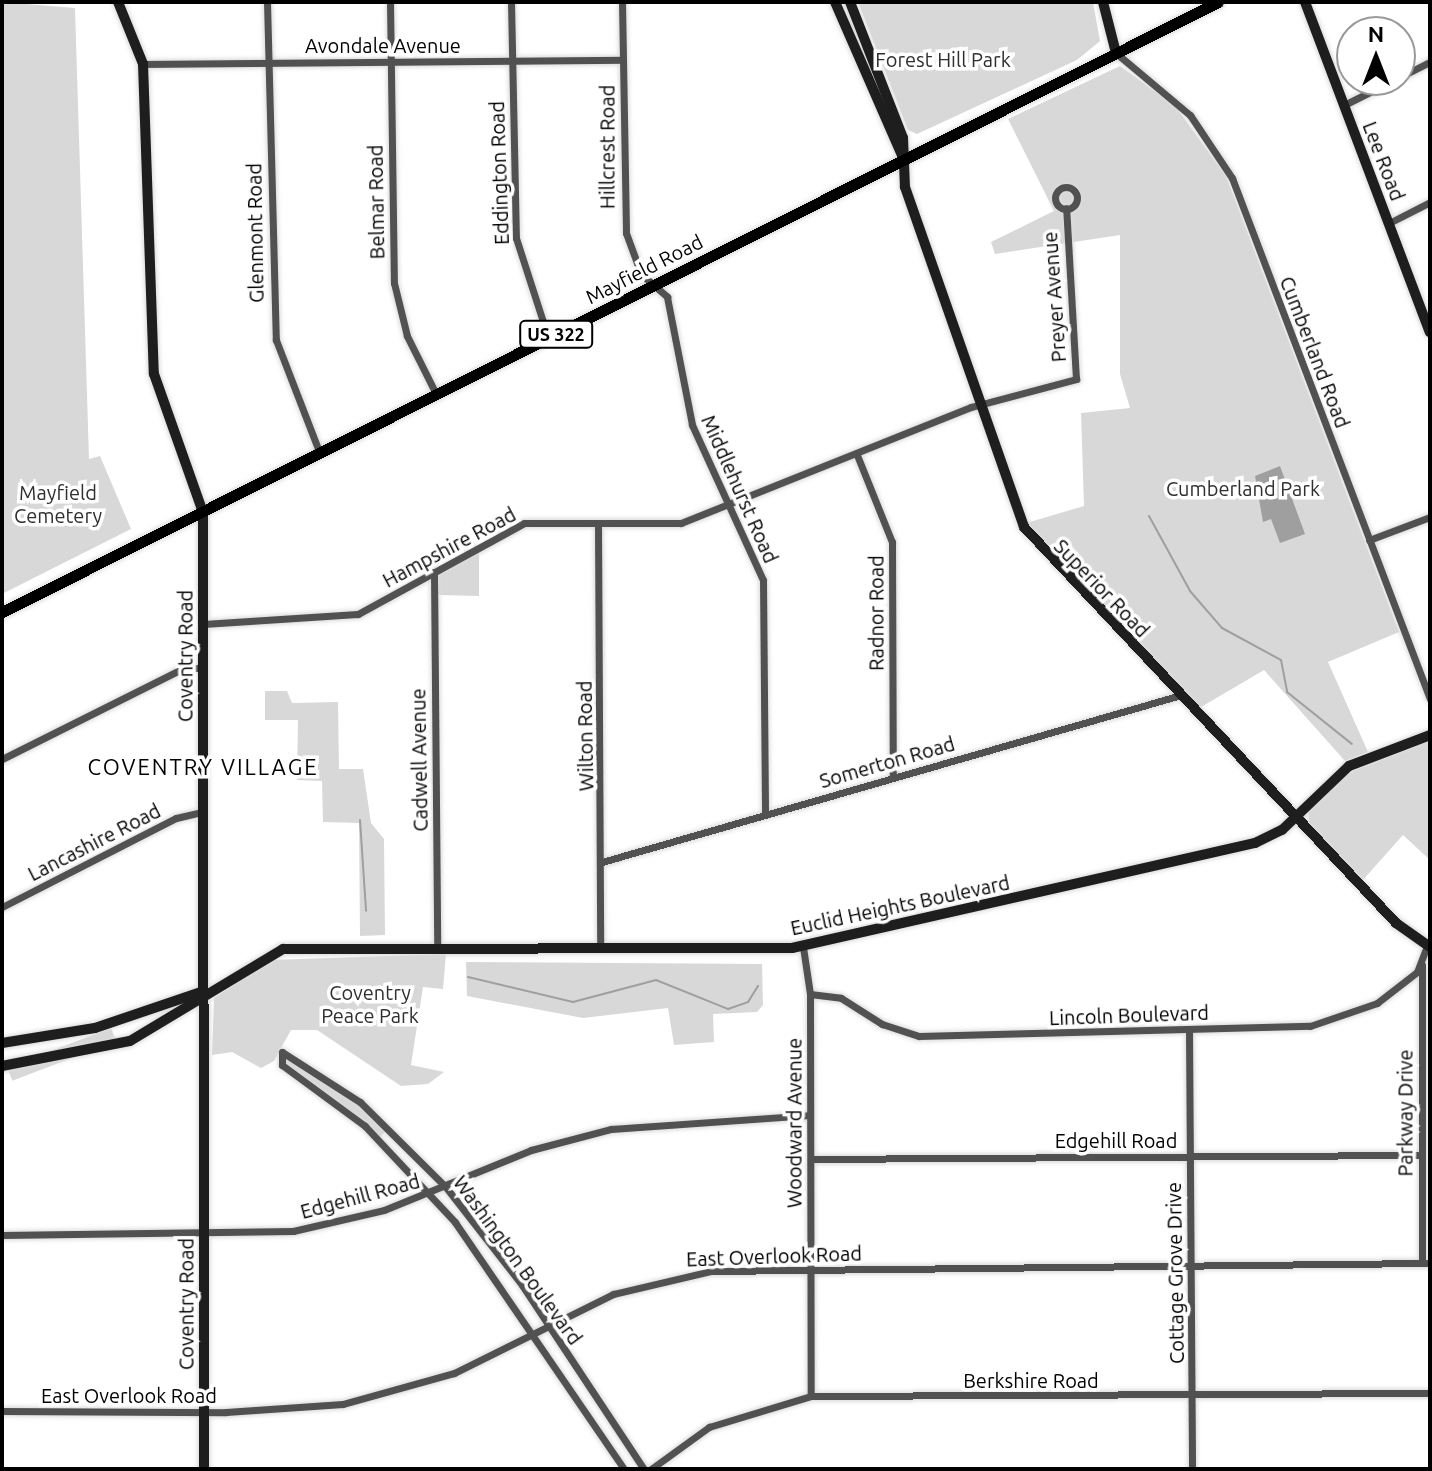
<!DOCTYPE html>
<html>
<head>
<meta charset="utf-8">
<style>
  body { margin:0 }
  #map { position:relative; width:1432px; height:1471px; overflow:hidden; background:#fff; font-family:Ubuntu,sans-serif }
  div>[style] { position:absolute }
  .green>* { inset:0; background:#d8d8d8; transform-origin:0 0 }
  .water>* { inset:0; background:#9f9f9f }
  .stream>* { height:2px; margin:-1px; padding:0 1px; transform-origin:1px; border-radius:1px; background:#9f9f9f }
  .roads { filter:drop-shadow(0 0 2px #dbdbdb) drop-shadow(0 0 2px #dbdbdb) }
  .street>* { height:7px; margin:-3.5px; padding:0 3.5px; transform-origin:3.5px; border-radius:3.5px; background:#515151 }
  .street>.ring { margin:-3.5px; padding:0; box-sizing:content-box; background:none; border:7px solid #515151; border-radius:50% }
  .secondary>* { height:10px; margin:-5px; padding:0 5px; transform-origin:5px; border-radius:5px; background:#1e1e1e }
  .primary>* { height:11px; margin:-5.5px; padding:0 5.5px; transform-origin:5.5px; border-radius:5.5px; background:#000 }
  span { translate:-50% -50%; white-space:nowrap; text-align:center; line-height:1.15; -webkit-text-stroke:7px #fff; paint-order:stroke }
  .shield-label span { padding:2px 6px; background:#fff; border:2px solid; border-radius:6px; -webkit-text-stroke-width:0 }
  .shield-label { font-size:18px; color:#000; font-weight:700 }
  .street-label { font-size:20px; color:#000 }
  .park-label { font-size:20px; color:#2f2f2f }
  .neighbourhood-label { font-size:22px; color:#000; letter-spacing:2px }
  .frame { position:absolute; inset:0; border:4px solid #000; pointer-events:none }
  .north { position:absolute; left:1336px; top:16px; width:80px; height:80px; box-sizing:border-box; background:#fff; border:2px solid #999; border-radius:50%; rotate:0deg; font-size:22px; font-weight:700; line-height:32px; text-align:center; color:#000 }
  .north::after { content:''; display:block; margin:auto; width:28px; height:36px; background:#000; clip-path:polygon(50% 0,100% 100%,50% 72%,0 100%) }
</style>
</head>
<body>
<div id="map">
  <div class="green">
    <div style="clip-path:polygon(2px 2px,75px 8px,89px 459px,100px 456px,131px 529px,2px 594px)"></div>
    <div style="clip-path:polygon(858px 2px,1093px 2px,1100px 41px,1077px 60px,917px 134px,908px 130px)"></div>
    <div style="clip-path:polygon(1120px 66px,1175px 106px,1226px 176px,1399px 632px,1328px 662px,1368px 752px,1345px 761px,1264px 670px,1196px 710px,1023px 524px,1084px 506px,1081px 413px,1130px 408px,1120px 374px,1120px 235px,995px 254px,991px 242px,1054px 211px,1008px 119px)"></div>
    <div style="clip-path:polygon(479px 552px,479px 596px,438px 595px,439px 574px)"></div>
    <div style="clip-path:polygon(265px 691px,287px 691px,292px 703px,338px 702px,339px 769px,363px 769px,371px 823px,384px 839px,385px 935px,360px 936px,359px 823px,323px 822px,322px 781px,297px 780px,298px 720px,265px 720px)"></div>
    <div style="clip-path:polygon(1430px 741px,1430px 860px,1403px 835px,1362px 881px,1309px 825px,1308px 808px,1345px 774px)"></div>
    <div style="clip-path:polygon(446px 954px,443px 989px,423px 987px,411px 1065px,444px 1072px,428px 1084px,401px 1086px,317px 1030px,291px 1030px,274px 1061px,261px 1068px,232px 1052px,212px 1055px,214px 998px,271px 960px)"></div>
    <div style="clip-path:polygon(466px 962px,762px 964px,763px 1005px,757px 1012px,713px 1014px,714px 1042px,674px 1045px,668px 1008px,583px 1018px,467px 996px)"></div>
    <div style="left:111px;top:1028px;width:14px;height:111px;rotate:69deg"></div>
    <div style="clip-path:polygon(289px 1056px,356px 1103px,386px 1131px,380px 1137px,285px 1063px)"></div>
  </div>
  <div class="water">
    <div style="clip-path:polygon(1280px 466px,1305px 534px,1280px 543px,1271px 519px,1263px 522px,1255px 476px)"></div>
  </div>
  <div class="stream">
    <div style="left:1149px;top:516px;width:85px;rotate:61.3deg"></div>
    <div style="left:1190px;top:591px;width:49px;rotate:49.1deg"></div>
    <div style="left:1222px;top:628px;width:67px;rotate:28.5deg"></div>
    <div style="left:1281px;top:660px;width:33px;rotate:79deg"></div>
    <div style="left:1287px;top:692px;width:83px;rotate:38.7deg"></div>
    <div style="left:360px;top:820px;width:91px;rotate:86.2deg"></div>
    <div style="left:468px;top:977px;width:108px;rotate:13.4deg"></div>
    <div style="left:573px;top:1002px;width:86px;rotate:-14.8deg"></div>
    <div style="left:656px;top:980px;width:78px;rotate:21.9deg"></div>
    <div style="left:728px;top:1009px;width:21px;rotate:-19deg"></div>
    <div style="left:748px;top:1002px;width:19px;rotate:-58deg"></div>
  </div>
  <div class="roads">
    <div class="street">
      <div style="left:267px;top:2px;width:338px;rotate:88.5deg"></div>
      <div style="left:276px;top:340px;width:122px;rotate:68.9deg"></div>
      <div style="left:390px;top:2px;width:281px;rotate:89.2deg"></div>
      <div style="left:394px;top:283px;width:55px;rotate:76.2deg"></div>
      <div style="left:407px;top:336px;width:65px;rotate:63.4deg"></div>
      <div style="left:511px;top:2px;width:236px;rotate:88.8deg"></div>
      <div style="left:516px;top:238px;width:104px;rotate:72.1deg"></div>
      <div style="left:622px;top:2px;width:231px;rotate:89deg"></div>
      <div style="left:626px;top:233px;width:44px;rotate:69.9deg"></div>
      <div style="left:641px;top:274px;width:35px;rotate:41deg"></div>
      <div style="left:667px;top:297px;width:130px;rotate:78.9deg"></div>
      <div style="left:692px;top:425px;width:170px;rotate:65.4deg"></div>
      <div style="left:763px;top:580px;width:233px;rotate:89.5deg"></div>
      <div style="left:1116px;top:53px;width:97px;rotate:40deg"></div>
      <div style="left:1190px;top:115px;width:76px;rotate:56.3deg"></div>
      <div style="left:1232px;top:178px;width:557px;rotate:69.19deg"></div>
      <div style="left:143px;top:64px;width:480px;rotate:-0.5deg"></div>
      <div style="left:1400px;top:77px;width:34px;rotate:-27deg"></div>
      <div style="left:1344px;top:105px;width:56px;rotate:-26.6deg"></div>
      <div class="ring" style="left:1055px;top:187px;width:15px;height:15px"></div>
      <div style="left:1389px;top:223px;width:46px;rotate:-27.1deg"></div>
      <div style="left:857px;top:455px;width:94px;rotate:68.1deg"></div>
      <div style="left:892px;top:542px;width:235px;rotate:89.8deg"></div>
      <div style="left:598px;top:524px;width:423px;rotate:89.7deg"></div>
      <div style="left:1369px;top:540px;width:65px;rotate:-20.7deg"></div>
      <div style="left:434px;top:572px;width:375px;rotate:89.5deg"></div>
      <div style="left:203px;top:624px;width:155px;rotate:-3.7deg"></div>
      <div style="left:358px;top:614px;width:189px;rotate:-28.7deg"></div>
      <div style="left:524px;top:523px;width:157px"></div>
      <div style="left:681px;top:523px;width:312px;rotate:-21.8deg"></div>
      <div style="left:971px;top:407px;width:109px;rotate:-14.9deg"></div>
      <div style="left:1076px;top:379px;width:171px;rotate:-93.3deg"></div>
      <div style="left:2px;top:759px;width:203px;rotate:-26.6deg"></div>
      <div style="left:184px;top:668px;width:19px"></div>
      <div style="left:602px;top:862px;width:603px;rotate:-16.09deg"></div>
      <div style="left:2px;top:907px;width:195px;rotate:-27.1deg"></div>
      <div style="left:176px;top:818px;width:27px;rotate:-13deg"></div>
      <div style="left:803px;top:947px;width:48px;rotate:81.5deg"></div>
      <div style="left:810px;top:994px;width:402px;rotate:89.9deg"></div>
      <div style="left:810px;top:994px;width:31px;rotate:7deg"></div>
      <div style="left:841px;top:998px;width:49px;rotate:32.4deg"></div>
      <div style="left:882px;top:1024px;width:39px;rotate:18deg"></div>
      <div style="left:919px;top:1036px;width:391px;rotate:-1.5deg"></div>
      <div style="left:1310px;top:1026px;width:71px;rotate:-18.9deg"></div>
      <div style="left:1377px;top:1003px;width:51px;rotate:-37.8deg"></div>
      <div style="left:1417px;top:972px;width:28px;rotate:-69deg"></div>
      <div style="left:1189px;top:1029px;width:440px;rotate:89.6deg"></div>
      <div style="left:811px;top:1159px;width:610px;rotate:-0.38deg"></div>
      <div style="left:2px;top:1235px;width:291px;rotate:-0.8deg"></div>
      <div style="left:293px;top:1231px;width:93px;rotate:-13deg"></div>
      <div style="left:384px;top:1210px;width:159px;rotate:-22.2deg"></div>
      <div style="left:531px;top:1150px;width:83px;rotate:-14.7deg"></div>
      <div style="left:611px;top:1129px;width:199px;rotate:-4deg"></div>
      <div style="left:1422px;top:1263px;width:298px;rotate:-90deg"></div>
      <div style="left:2px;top:1411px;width:224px;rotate:0.3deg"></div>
      <div style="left:226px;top:1412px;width:117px;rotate:-3.9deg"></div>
      <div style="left:343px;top:1404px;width:115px;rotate:-15.6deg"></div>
      <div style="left:454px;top:1373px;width:178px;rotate:-26.4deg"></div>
      <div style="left:613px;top:1294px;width:101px;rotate:-13.2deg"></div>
      <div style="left:711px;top:1271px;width:719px;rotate:-0.64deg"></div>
      <div style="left:624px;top:1469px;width:299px;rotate:-124.4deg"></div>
      <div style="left:455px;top:1222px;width:132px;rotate:-133.2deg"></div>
      <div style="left:365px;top:1126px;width:103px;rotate:-143.7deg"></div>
      <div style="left:282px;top:1065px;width:13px;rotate:-90deg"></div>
      <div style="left:282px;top:1052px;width:93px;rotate:32.7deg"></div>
      <div style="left:360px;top:1102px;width:120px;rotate:44.7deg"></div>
      <div style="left:445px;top:1186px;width:125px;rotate:52.1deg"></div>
      <div style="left:522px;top:1285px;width:221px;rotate:56.5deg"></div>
      <div style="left:651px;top:1469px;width:72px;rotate:-35.9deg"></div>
      <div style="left:709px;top:1427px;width:107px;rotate:-16.9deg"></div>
      <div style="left:811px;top:1396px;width:619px;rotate:-0.28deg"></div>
    </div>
    <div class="secondary">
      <div style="left:118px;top:2px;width:67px;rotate:68deg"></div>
      <div style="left:143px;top:64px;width:310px;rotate:88deg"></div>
      <div style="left:154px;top:374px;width:146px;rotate:70.5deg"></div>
      <div style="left:203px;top:512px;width:957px;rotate:89.94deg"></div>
      <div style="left:835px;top:2px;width:170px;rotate:66.4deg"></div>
      <div style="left:850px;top:2px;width:146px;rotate:68.7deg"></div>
      <div style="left:903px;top:138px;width:49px;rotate:87.7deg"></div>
      <div style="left:905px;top:187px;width:360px;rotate:70.7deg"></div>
      <div style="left:1024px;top:527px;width:543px;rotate:46.79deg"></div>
      <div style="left:1396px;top:923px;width:42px;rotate:35.2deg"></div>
      <div style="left:1103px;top:2px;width:53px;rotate:75.7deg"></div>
      <div style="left:1305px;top:2px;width:353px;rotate:69.3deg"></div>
      <div style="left:2px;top:1043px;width:94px;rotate:-9.2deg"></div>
      <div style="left:95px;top:1028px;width:112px;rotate:-18.8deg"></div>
      <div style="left:2px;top:1066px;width:130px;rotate:-11.1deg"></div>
      <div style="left:130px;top:1041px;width:179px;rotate:-31deg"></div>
      <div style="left:283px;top:949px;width:509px;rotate:-0.11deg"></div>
      <div style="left:792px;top:948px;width:475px;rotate:-12.8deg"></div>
      <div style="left:1255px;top:843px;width:30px;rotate:-26deg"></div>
      <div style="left:1282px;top:830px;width:93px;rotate:-43.7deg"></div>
      <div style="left:1349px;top:766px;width:87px;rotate:-20.9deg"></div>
    </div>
    <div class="primary">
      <div style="left:2px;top:612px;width:1360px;rotate:-26.64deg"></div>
    </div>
  </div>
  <div class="shield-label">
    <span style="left:556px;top:334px">US 322</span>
  </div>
  <div class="street-label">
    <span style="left:383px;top:45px">Avondale Avenue</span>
    <span style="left:607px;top:147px;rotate:-90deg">Hillcrest Road</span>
    <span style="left:1384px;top:161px;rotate:69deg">Lee Road</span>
    <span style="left:499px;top:173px;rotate:-92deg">Eddington Road</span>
    <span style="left:376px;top:202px;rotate:-91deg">Belmar Road</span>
    <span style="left:255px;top:233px;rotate:-91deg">Glenmont Road</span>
    <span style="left:644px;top:269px;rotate:-27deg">Mayfield Road</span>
    <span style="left:1054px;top:297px;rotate:-94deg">Preyer Avenue</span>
    <span style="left:1315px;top:352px;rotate:69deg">Cumberland Road</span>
    <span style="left:740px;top:489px;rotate:66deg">Middlehurst Road</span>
    <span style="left:449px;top:547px;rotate:-28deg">Hampshire Road</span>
    <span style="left:1102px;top:588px;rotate:46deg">Superior Road</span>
    <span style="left:876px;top:613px;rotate:-90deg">Radnor Road</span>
    <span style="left:185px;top:656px;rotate:-90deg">Coventry Road</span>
    <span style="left:585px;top:736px;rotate:-91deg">Wilton Road</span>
    <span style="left:419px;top:760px;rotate:-91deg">Cadwell Avenue</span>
    <span style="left:887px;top:762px;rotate:-16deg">Somerton Road</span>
    <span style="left:94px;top:842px;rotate:-27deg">Lancashire Road</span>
    <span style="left:900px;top:905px;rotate:-12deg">Euclid Heights Boulevard</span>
    <span style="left:1129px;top:1015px;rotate:-2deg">Lincoln Boulevard</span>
    <span style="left:1405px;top:1113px;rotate:-90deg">Parkway Drive</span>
    <span style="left:794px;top:1123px;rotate:-90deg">Woodward Avenue</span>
    <span style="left:1116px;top:1140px">Edgehill Road</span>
    <span style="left:360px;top:1196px;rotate:-15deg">Edgehill Road</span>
    <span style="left:774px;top:1256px;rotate:-2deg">East Overlook Road</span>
    <span style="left:518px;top:1260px;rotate:54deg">Washington Boulevard</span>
    <span style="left:1175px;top:1273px;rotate:-91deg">Cottage Grove Drive</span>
    <span style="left:186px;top:1304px;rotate:-90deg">Coventry Road</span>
    <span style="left:1031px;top:1380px">Berkshire Road</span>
    <span style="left:129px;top:1395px">East Overlook Road</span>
  </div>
  <div class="park-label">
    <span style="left:943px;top:59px">Forest Hill Park</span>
    <span style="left:1243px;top:488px">Cumberland Park</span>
    <span style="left:58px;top:504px">Mayfield<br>Cemetery</span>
    <span style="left:370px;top:1004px">Coventry<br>Peace Park</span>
  </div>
  <div class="neighbourhood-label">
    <span style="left:203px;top:767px">COVENTRY VILLAGE</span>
  </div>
  <div class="frame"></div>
  <div class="north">N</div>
</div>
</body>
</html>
